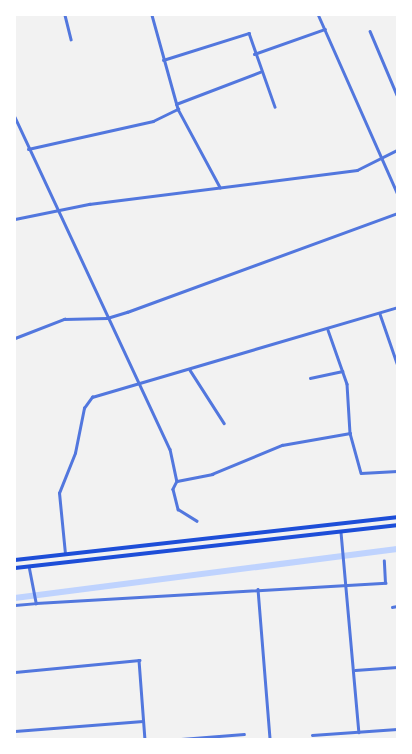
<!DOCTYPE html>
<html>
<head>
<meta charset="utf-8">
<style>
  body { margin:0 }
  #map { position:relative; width:412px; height:754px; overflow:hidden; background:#f2f2f2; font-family:"Playfair Display",serif }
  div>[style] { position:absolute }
  .canal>* { height:5.5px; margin:-2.75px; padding:0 2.75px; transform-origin:2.75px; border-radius:2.75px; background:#bfd3fe }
  .minor>* { height:2.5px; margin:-1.25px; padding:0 1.25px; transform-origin:1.25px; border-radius:1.25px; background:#5277de }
  .tertiary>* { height:3px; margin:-1.5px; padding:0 1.5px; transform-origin:1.5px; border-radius:1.5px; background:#5277de }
  .primary>* { height:4px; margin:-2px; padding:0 2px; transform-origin:2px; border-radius:2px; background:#1d4ed8 }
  span { translate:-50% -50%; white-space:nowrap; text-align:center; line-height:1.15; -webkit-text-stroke:5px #fff; paint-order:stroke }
  .frame { position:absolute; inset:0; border:16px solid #fff; pointer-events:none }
</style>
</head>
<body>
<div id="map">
  <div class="canal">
    <div style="left:15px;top:598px;width:385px;rotate:-7.3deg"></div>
  </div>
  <div class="minor">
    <div style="left:65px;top:15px;width:25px;rotate:76deg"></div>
    <div style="left:152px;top:15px;width:98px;rotate:74.5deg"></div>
    <div style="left:178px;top:109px;width:89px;rotate:61.7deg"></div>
    <div style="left:370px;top:31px;width:69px;rotate:67.1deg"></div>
    <div style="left:254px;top:54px;width:75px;rotate:-19.4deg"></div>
    <div style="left:163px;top:60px;width:90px;rotate:-17.4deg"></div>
    <div style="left:249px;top:33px;width:78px;rotate:70.6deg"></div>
    <div style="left:176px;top:104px;width:90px;rotate:-20.9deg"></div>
    <div style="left:15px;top:117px;width:366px;rotate:65deg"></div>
    <div style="left:170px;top:449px;width:33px;rotate:78deg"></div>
    <div style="left:28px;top:149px;width:128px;rotate:-12.6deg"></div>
    <div style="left:153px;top:121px;width:28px;rotate:-26deg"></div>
    <div style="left:15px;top:219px;width:76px;rotate:-11.5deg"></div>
    <div style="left:89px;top:204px;width:270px;rotate:-7.2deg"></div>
    <div style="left:357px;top:170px;width:45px;rotate:-26.6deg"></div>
    <div style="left:380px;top:314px;width:52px;rotate:70.9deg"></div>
    <div style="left:328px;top:330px;width:57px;rotate:70.6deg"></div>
    <div style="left:347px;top:384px;width:49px;rotate:86.5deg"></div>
    <div style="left:350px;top:433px;width:41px;rotate:74.6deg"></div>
    <div style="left:361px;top:473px;width:36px;rotate:-3deg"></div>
    <div style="left:15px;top:338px;width:53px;rotate:-21.2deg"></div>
    <div style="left:64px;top:319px;width:43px;rotate:-1.3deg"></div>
    <div style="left:107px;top:318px;width:21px;rotate:-17deg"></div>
    <div style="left:127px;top:312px;width:288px;rotate:-20.1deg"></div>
    <div style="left:190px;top:370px;width:63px;rotate:57.3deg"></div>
    <div style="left:310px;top:378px;width:33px;rotate:-12deg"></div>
    <div style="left:177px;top:481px;width:36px;rotate:-11deg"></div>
    <div style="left:212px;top:474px;width:76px;rotate:-22.5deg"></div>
    <div style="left:282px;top:445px;width:69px;rotate:-10deg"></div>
    <div style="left:177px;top:481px;width:9px;rotate:117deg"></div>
    <div style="left:173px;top:489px;width:21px;rotate:76deg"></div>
    <div style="left:178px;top:509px;width:22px;rotate:32deg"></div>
    <div style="left:341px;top:532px;width:201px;rotate:84.9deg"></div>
    <div style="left:65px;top:554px;width:61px;rotate:-95.6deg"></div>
    <div style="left:59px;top:493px;width:43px;rotate:-68.2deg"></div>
    <div style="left:75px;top:453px;width:46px;rotate:-78.7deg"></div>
    <div style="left:84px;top:408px;width:14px;rotate:-54deg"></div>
    <div style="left:92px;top:397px;width:318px;rotate:-16.4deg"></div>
    <div style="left:29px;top:566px;width:38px;rotate:79deg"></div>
    <div style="left:36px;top:603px;width:350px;rotate:-3.3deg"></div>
    <div style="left:385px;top:583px;width:22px;rotate:-93deg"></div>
    <div style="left:258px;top:589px;width:150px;rotate:85.4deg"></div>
    <div style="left:15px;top:605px;width:21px;rotate:-5deg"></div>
    <div style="left:392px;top:607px;width:5px;rotate:-11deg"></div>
    <div style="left:355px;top:670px;width:42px;rotate:-4.1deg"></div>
    <div style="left:15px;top:672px;width:125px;rotate:-5.5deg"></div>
    <div style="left:139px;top:660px;width:79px;rotate:85.7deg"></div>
    <div style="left:15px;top:731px;width:128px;rotate:-4.5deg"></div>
    <div style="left:312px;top:735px;width:85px;rotate:-4deg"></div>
    <div style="left:181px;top:739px;width:63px;rotate:-4.5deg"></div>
  </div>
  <div class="tertiary">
    <div style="left:318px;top:15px;width:195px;rotate:66.1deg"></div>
  </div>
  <div class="primary">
    <div style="left:15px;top:560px;width:384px;rotate:-6.4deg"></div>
    <div style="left:15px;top:568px;width:384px;rotate:-6.4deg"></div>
  </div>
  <div class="frame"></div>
</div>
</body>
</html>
